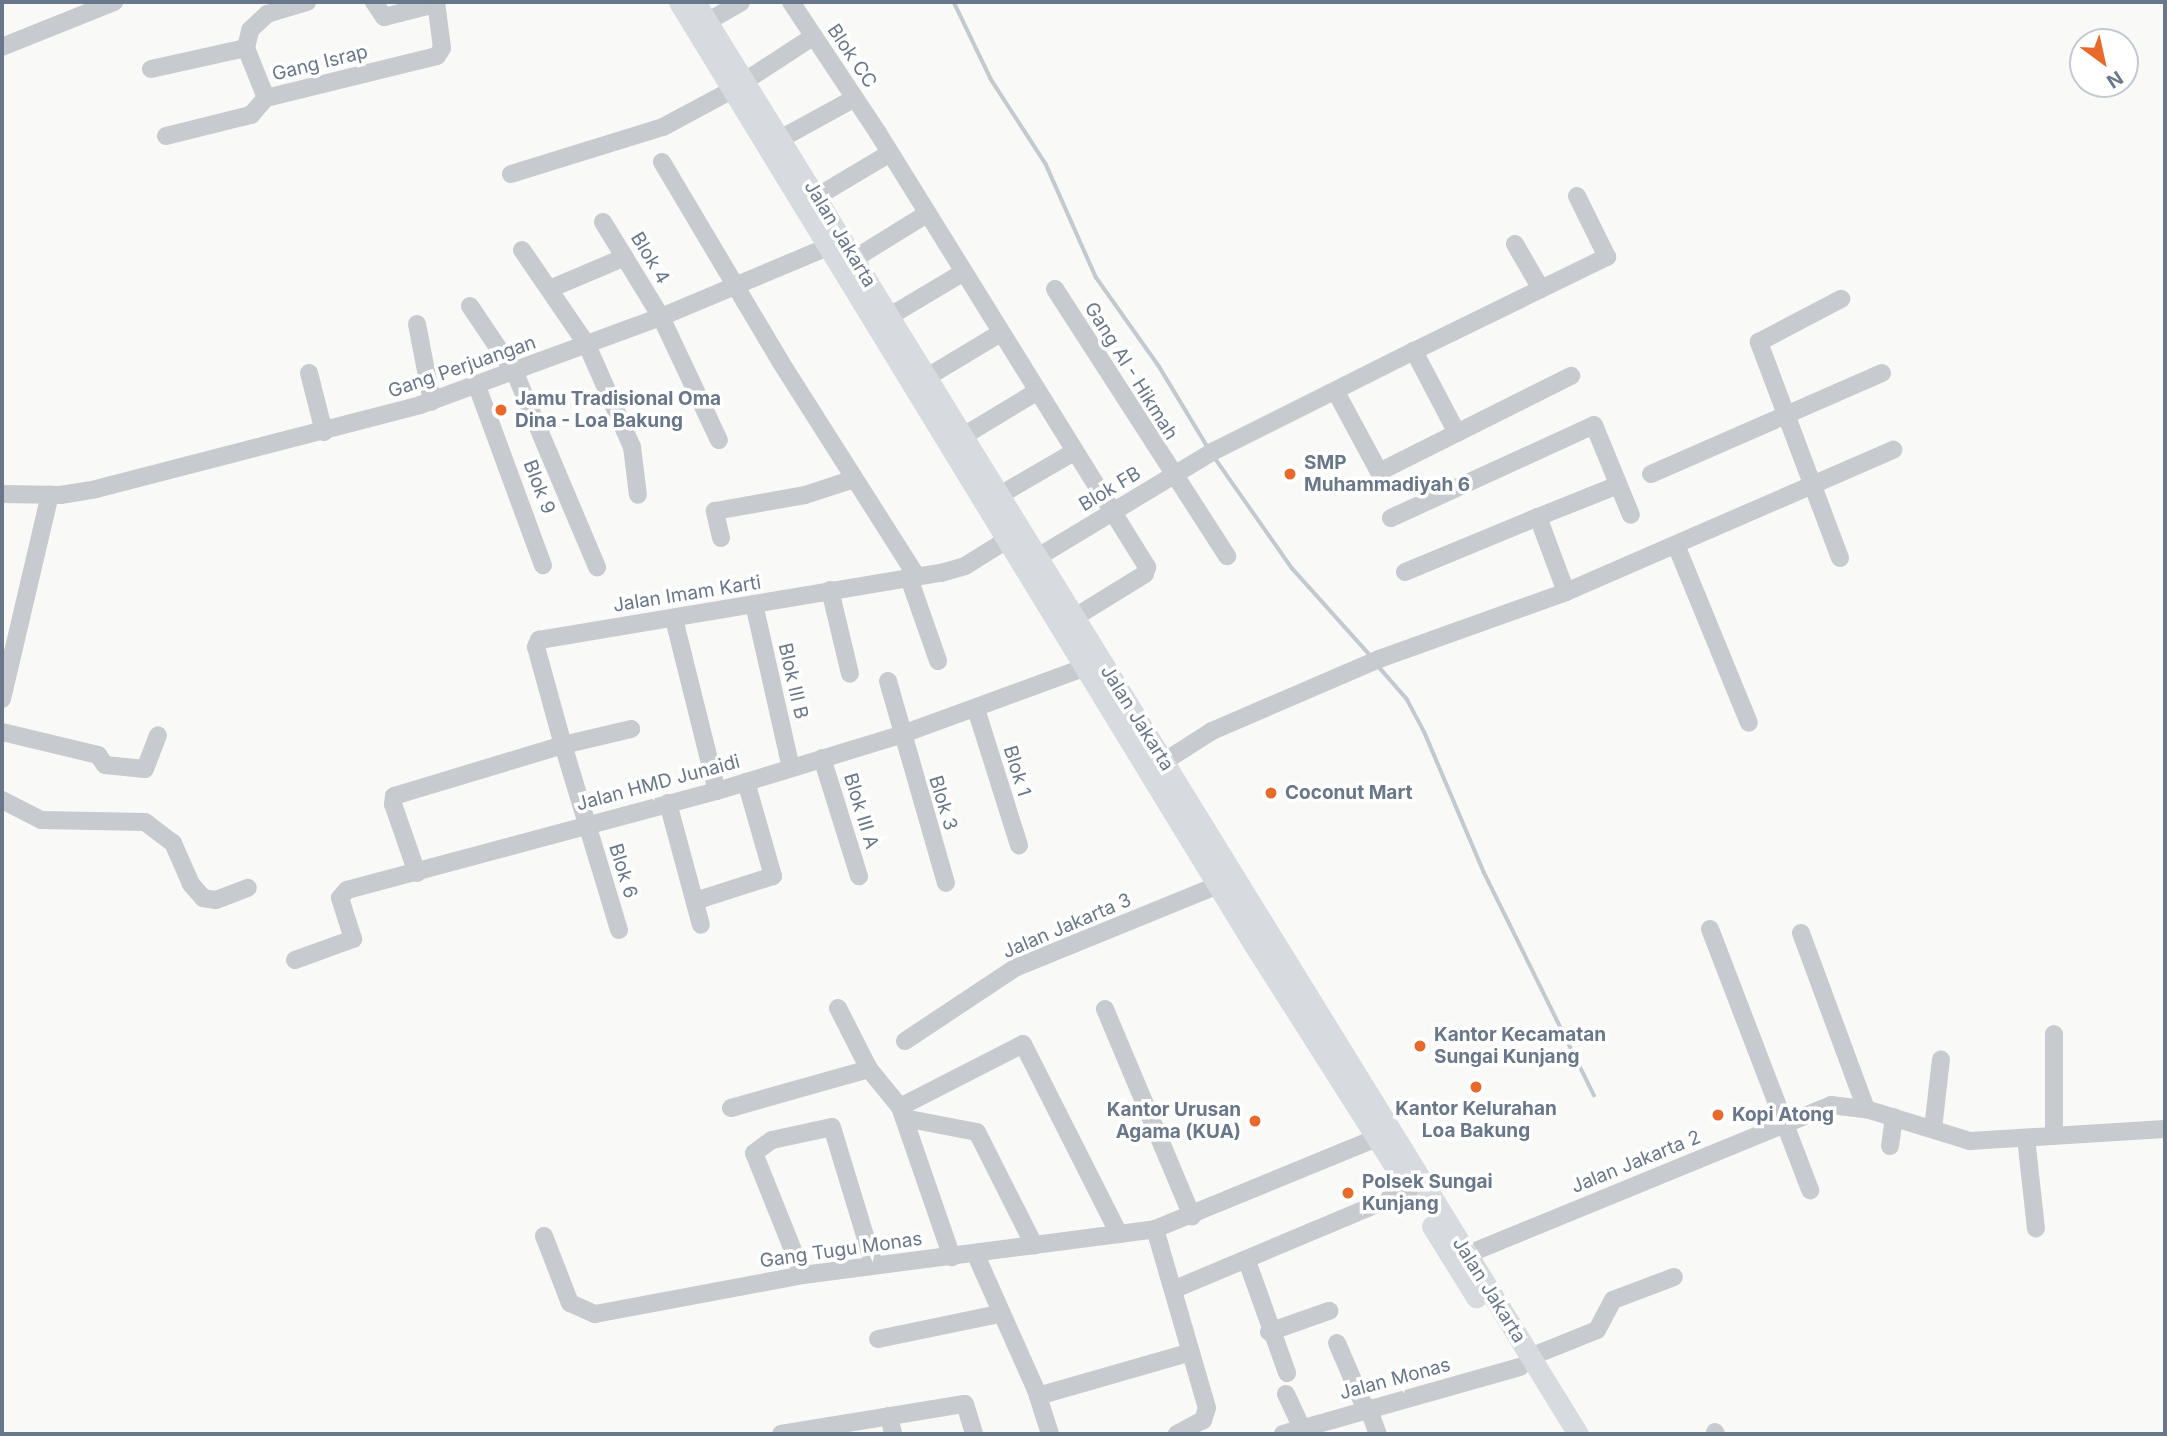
<!DOCTYPE html>
<html>
<head>
<meta charset="utf-8">
<style>
  body { margin:0 }
  #map { position:relative; width:2167px; height:1436px; overflow:hidden; background:#f9f9f7; font-family:Inter,sans-serif }
  div>[style] { position:absolute }
  .stream>* { height:3.5px; margin:-1.75px; padding:0 1.75px; transform-origin:1.75px; border-radius:1.75px; background:#c2cad0 }
  .minor>* { height:18px; margin:-9px; padding:0 9px; transform-origin:9px; border-radius:9px; background:#c7cace }
  .major>* { height:21px; margin:-10.5px; padding:0 10.5px; transform-origin:10.5px; border-radius:10.5px; background:#d7dbdf }
  .dots>* { width:19px; height:19px; translate:-50% -50%; box-sizing:border-box; border:4px solid #fff; border-radius:50% }
  span { translate:-50% -50%; white-space:nowrap; text-align:center; line-height:1.15; -webkit-text-stroke:7px #fff; paint-order:stroke }
  .street-label { font-size:19px; color:#687789 }
  .poi-label { font-size:19px; color:#687789; font-weight:700 }
  .left { translate:0 -50%; text-align:left }
  .right { translate:-100% -50%; text-align:right }
  .frame { position:absolute; inset:0; border:4px solid #687789; pointer-events:none }
  .north { position:absolute; left:2069px; top:28px; width:70px; height:70px; box-sizing:border-box; background:#fff; border:2px solid #c3c9d0; border-radius:50%; rotate:147deg; font-size:19px; font-weight:700; line-height:28px; text-align:center; color:#687789 }
  .north::after { content:''; display:block; margin:auto; width:24px; height:32px; background:#e76a2a; clip-path:polygon(50% 0,100% 100%,50% 72%,0 100%) }
</style>
</head>
<body>
<div id="map">
  <div class="stream">
    <div style="left:954px;top:2px;width:85px;rotate:64.3deg"></div>
    <div style="left:991px;top:79px;width:101px;rotate:57.1deg"></div>
    <div style="left:1046px;top:164px;width:124px;rotate:66.1deg"></div>
    <div style="left:1096px;top:277px;width:109px;rotate:54.7deg"></div>
    <div style="left:1159px;top:366px;width:97px;rotate:58.9deg"></div>
    <div style="left:1215px;top:458px;width:134px;rotate:55deg"></div>
    <div style="left:1292px;top:568px;width:117px;rotate:48.1deg"></div>
    <div style="left:1379px;top:667px;width:43px;rotate:48.8deg"></div>
    <div style="left:1407px;top:699px;width:38px;rotate:62deg"></div>
    <div style="left:1425px;top:733px;width:151px;rotate:67deg"></div>
    <div style="left:1484px;top:872px;width:249px;rotate:63.7deg"></div>
  </div>
  <div class="minor">
    <div style="left:374px;top:2px;width:18px;rotate:56deg"></div>
    <div style="left:384px;top:17px;width:53px;rotate:-14.3deg"></div>
    <div style="left:791px;top:2px;width:157px;rotate:56.4deg"></div>
    <div style="left:878px;top:133px;width:511px;rotate:58.21deg"></div>
    <div style="left:1147px;top:567px;width:7px;rotate:106deg"></div>
    <div style="left:1145px;top:574px;width:82px;rotate:148.4deg"></div>
    <div style="left:707px;top:22px;width:39px;rotate:-30deg"></div>
    <div style="left:2px;top:47px;width:121px;rotate:-21.9deg"></div>
    <div style="left:151px;top:69px;width:97px;rotate:-12.5deg"></div>
    <div style="left:745px;top:81px;width:82px;rotate:-33.1deg"></div>
    <div style="left:266px;top:98px;width:54px;rotate:-111.8deg"></div>
    <div style="left:246px;top:48px;width:18px;rotate:-77deg"></div>
    <div style="left:250px;top:30px;width:23px;rotate:-43deg"></div>
    <div style="left:267px;top:14px;width:42px;rotate:-16.7deg"></div>
    <div style="left:166px;top:136px;width:88px;rotate:-13.9deg"></div>
    <div style="left:251px;top:115px;width:23px;rotate:-49deg"></div>
    <div style="left:266px;top:98px;width:176px;rotate:-13.8deg"></div>
    <div style="left:437px;top:56px;width:9px;rotate:-58deg"></div>
    <div style="left:442px;top:48px;width:46px;rotate:-97.4deg"></div>
    <div style="left:782px;top:138px;width:83px;rotate:-28.7deg"></div>
    <div style="left:662px;top:162px;width:231px;rotate:59.3deg"></div>
    <div style="left:780px;top:361px;width:256px;rotate:57.6deg"></div>
    <div style="left:511px;top:174px;width:159px;rotate:-17.2deg"></div>
    <div style="left:663px;top:127px;width:78px;rotate:-28.2deg"></div>
    <div style="left:818px;top:196px;width:84px;rotate:-30.8deg"></div>
    <div style="left:603px;top:222px;width:111px;rotate:58.6deg"></div>
    <div style="left:661px;top:317px;width:136px;rotate:64.8deg"></div>
    <div style="left:1515px;top:244px;width:52px;rotate:60deg"></div>
    <div style="left:522px;top:250px;width:115px;rotate:55.6deg"></div>
    <div style="left:587px;top:345px;width:111px;rotate:66.2deg"></div>
    <div style="left:632px;top:447px;width:48px;rotate:82.9deg"></div>
    <div style="left:854px;top:259px;width:84px;rotate:-31.8deg"></div>
    <div style="left:552px;top:288px;width:79px;rotate:-23deg"></div>
    <div style="left:1055px;top:289px;width:318px;rotate:57.2deg"></div>
    <div style="left:470px;top:306px;width:81px;rotate:56.1deg"></div>
    <div style="left:515px;top:373px;width:211px;rotate:67.1deg"></div>
    <div style="left:890px;top:316px;width:84px;rotate:-30.8deg"></div>
    <div style="left:417px;top:324px;width:79px;rotate:79.1deg"></div>
    <div style="left:309px;top:373px;width:61px;rotate:75.7deg"></div>
    <div style="left:929px;top:376px;width:82px;rotate:-31deg"></div>
    <div style="left:477px;top:386px;width:191px;rotate:69.8deg"></div>
    <div style="left:1336px;top:392px;width:91px;rotate:61.7deg"></div>
    <div style="left:1379px;top:472px;width:215px;rotate:-26.6deg"></div>
    <div style="left:1457px;top:433px;width:93px;rotate:-117.7deg"></div>
    <div style="left:1414px;top:351px;width:215px;rotate:-26deg"></div>
    <div style="left:1607px;top:257px;width:68px;rotate:-116.2deg"></div>
    <div style="left:965px;top:435px;width:83px;rotate:-31.2deg"></div>
    <div style="left:1651px;top:474px;width:252px;rotate:-23.6deg"></div>
    <div style="left:2px;top:494px;width:58px;rotate:1deg"></div>
    <div style="left:60px;top:495px;width:36px;rotate:-9deg"></div>
    <div style="left:96px;top:489px;width:335px;rotate:-14.5deg"></div>
    <div style="left:420px;top:405px;width:257px;rotate:-20.1deg"></div>
    <div style="left:661px;top:317px;width:183px;rotate:-22.8deg"></div>
    <div style="left:1000px;top:495px;width:86px;rotate:-30.2deg"></div>
    <div style="left:1538px;top:517px;width:86px;rotate:-21.8deg"></div>
    <div style="left:1391px;top:518px;width:223px;rotate:-24.6deg"></div>
    <div style="left:1594px;top:425px;width:97px;rotate:67.7deg"></div>
    <div style="left:721px;top:538px;width:28px;rotate:-103deg"></div>
    <div style="left:715px;top:511px;width:91px;rotate:-10.1deg"></div>
    <div style="left:805px;top:495px;width:52px;rotate:-18.1deg"></div>
    <div style="left:1676px;top:545px;width:192px;rotate:67.7deg"></div>
    <div style="left:1038px;top:557px;width:205px;rotate:-31.1deg"></div>
    <div style="left:1214px;top:451px;width:224px;rotate:-26.6deg"></div>
    <div style="left:1840px;top:558px;width:231px;rotate:-110.6deg"></div>
    <div style="left:1759px;top:342px;width:93px;rotate:-27.7deg"></div>
    <div style="left:1405px;top:572px;width:144px;rotate:-22.5deg"></div>
    <div style="left:1538px;top:517px;width:80px;rotate:69.5deg"></div>
    <div style="left:909px;top:578px;width:88px;rotate:70.7deg"></div>
    <div style="left:830px;top:590px;width:86px;rotate:76.6deg"></div>
    <div style="left:754px;top:604px;width:168px;rotate:77.3deg"></div>
    <div style="left:674px;top:619px;width:177px;rotate:76deg"></div>
    <div style="left:888px;top:681px;width:210px;rotate:74deg"></div>
    <div style="left:2px;top:699px;width:210px;rotate:-76.8deg"></div>
    <div style="left:976px;top:709px;width:143px;rotate:72.5deg"></div>
    <div style="left:2px;top:732px;width:99px;rotate:13.5deg"></div>
    <div style="left:98px;top:755px;width:12px;rotate:55deg"></div>
    <div style="left:105px;top:765px;width:40px;rotate:5.7deg"></div>
    <div style="left:145px;top:769px;width:36px;rotate:-69deg"></div>
    <div style="left:822px;top:758px;width:124px;rotate:72.6deg"></div>
    <div style="left:1165px;top:761px;width:56px;rotate:-32.6deg"></div>
    <div style="left:1212px;top:731px;width:182px;rotate:-23.3deg"></div>
    <div style="left:1379px;top:659px;width:199px;rotate:-19.7deg"></div>
    <div style="left:1566px;top:592px;width:357px;rotate:-23.5deg"></div>
    <div style="left:2px;top:800px;width:44px;rotate:27.1deg"></div>
    <div style="left:41px;top:820px;width:104px;rotate:1.1deg"></div>
    <div style="left:145px;top:822px;width:35px;rotate:37deg"></div>
    <div style="left:173px;top:843px;width:45px;rotate:66.3deg"></div>
    <div style="left:191px;top:884px;width:18px;rotate:49deg"></div>
    <div style="left:203px;top:898px;width:13px;rotate:9deg"></div>
    <div style="left:216px;top:900px;width:34px;rotate:-21deg"></div>
    <div style="left:668px;top:803px;width:126px;rotate:74.9deg"></div>
    <div style="left:417px;top:873px;width:73px;rotate:-109.2deg"></div>
    <div style="left:393px;top:804px;width:8px;rotate:-83deg"></div>
    <div style="left:394px;top:796px;width:177px;rotate:-16.8deg"></div>
    <div style="left:563px;top:745px;width:70px;rotate:-13.2deg"></div>
    <div style="left:695px;top:901px;width:82px;rotate:-17.8deg"></div>
    <div style="left:773px;top:876px;width:98px;rotate:-106deg"></div>
    <div style="left:1710px;top:929px;width:280px;rotate:69deg"></div>
    <div style="left:619px;top:930px;width:193px;rotate:-106.8deg"></div>
    <div style="left:563px;top:745px;width:102px;rotate:-105.4deg"></div>
    <div style="left:536px;top:647px;width:8px;rotate:-67deg"></div>
    <div style="left:539px;top:640px;width:408px;rotate:-9.5deg"></div>
    <div style="left:941px;top:573px;width:25px;rotate:-16deg"></div>
    <div style="left:965px;top:566px;width:62px;rotate:-31.9deg"></div>
    <div style="left:1801px;top:933px;width:188px;rotate:69.7deg"></div>
    <div style="left:295px;top:960px;width:62px;rotate:-19.9deg"></div>
    <div style="left:353px;top:939px;width:43px;rotate:-107.6deg"></div>
    <div style="left:340px;top:898px;width:11px;rotate:-49deg"></div>
    <div style="left:347px;top:890px;width:383px;rotate:-15deg"></div>
    <div style="left:717px;top:791px;width:191px;rotate:-17deg"></div>
    <div style="left:900px;top:735px;width:198px;rotate:-20.1deg"></div>
    <div style="left:838px;top:1008px;width:68px;rotate:63.1deg"></div>
    <div style="left:869px;top:1069px;width:49px;rotate:50.8deg"></div>
    <div style="left:900px;top:1107px;width:159px;rotate:70.9deg"></div>
    <div style="left:1105px;top:1009px;width:225px;rotate:67.2deg"></div>
    <div style="left:905px;top:1041px;width:132px;rotate:-33.6deg"></div>
    <div style="left:1015px;top:968px;width:219px;rotate:-22.2deg"></div>
    <div style="left:900px;top:1107px;width:138px;rotate:-27.1deg"></div>
    <div style="left:1023px;top:1044px;width:213px;rotate:63.2deg"></div>
    <div style="left:731px;top:1108px;width:143px;rotate:-15.8deg"></div>
    <div style="left:904px;top:1118px;width:74px;rotate:10.9deg"></div>
    <div style="left:977px;top:1132px;width:127px;rotate:63.2deg"></div>
    <div style="left:1933px;top:1129px;width:70px;rotate:-83.5deg"></div>
    <div style="left:2054px;top:1136px;width:102px;rotate:-90deg"></div>
    <div style="left:2026px;top:1138px;width:91px;rotate:83.7deg"></div>
    <div style="left:1890px;top:1146px;width:29px;rotate:-82deg"></div>
    <div style="left:1155px;top:1229px;width:186px;rotate:73.8deg"></div>
    <div style="left:1207px;top:1408px;width:13px;rotate:108deg"></div>
    <div style="left:1203px;top:1420px;width:30px;rotate:152deg"></div>
    <div style="left:544px;top:1236px;width:72px;rotate:68.8deg"></div>
    <div style="left:570px;top:1303px;width:27px;rotate:24deg"></div>
    <div style="left:595px;top:1314px;width:212px;rotate:-10.6deg"></div>
    <div style="left:803px;top:1275px;width:355px;rotate:-7.4deg"></div>
    <div style="left:1155px;top:1229px;width:240px;rotate:-22.3deg"></div>
    <div style="left:975px;top:1253px;width:150px;rotate:66deg"></div>
    <div style="left:1036px;top:1390px;width:46px;rotate:72.3deg"></div>
    <div style="left:1456px;top:1259px;width:405px;rotate:-22.3deg"></div>
    <div style="left:1831px;top:1105px;width:35px;rotate:7deg"></div>
    <div style="left:1866px;top:1109px;width:109px;rotate:17.1deg"></div>
    <div style="left:1970px;top:1141px;width:195px;rotate:-3.5deg"></div>
    <div style="left:1247px;top:1261px;width:119px;rotate:70.3deg"></div>
    <div style="left:803px;top:1275px;width:131px;rotate:-111.9deg"></div>
    <div style="left:754px;top:1153px;width:22px;rotate:-36deg"></div>
    <div style="left:772px;top:1140px;width:61px;rotate:-12.2deg"></div>
    <div style="left:832px;top:1127px;width:144px;rotate:73.1deg"></div>
    <div style="left:1175px;top:1289px;width:255px;rotate:-22.8deg"></div>
    <div style="left:1269px;top:1332px;width:64px;rotate:-19.3deg"></div>
    <div style="left:878px;top:1339px;width:124px;rotate:-11.7deg"></div>
    <div style="left:1337px;top:1343px;width:71px;rotate:66.7deg"></div>
    <div style="left:1530px;top:1357px;width:72px;rotate:-21.9deg"></div>
    <div style="left:1597px;top:1330px;width:34px;rotate:-62deg"></div>
    <div style="left:1613px;top:1300px;width:65px;rotate:-20.7deg"></div>
    <div style="left:1286px;top:1394px;width:38px;rotate:65deg"></div>
    <div style="left:1038px;top:1396px;width:159px;rotate:-16deg"></div>
    <div style="left:1368px;top:1407px;width:29px;rotate:70deg"></div>
    <div style="left:889px;top:1416px;width:18px;rotate:77deg"></div>
    <div style="left:1715px;top:1432px;width:2px;rotate:63deg"></div>
    <div style="left:781px;top:1434px;width:186px;rotate:-9.3deg"></div>
    <div style="left:965px;top:1404px;width:31px;rotate:73deg"></div>
    <div style="left:1283px;top:1434px;width:246px;rotate:-15.8deg"></div>
  </div>
  <div class="major">
    <div style="left:679px;top:2px;width:1099px;rotate:58.62deg"></div>
    <div style="left:1251px;top:940px;width:282px;rotate:57.6deg"></div>
    <div style="left:695px;top:2px;width:1682px;rotate:58.34deg"></div>
    <div style="left:1432px;top:1226px;width:84px;rotate:58.2deg"></div>
  </div>
  <div class="dots">
    <div style="left:501px;top:410px;background:#e76a2a"></div>
    <div style="left:1290px;top:474px;background:#e76a2a"></div>
    <div style="left:1271px;top:793px;background:#e76a2a"></div>
    <div style="left:1420px;top:1046px;background:#e76a2a"></div>
    <div style="left:1476px;top:1087px;background:#e76a2a"></div>
    <div style="left:1718px;top:1115px;background:#e76a2a"></div>
    <div style="left:1255px;top:1121px;background:#e76a2a"></div>
    <div style="left:1348px;top:1193px;background:#e76a2a"></div>
  </div>
  <div class="street-label">
    <span style="left:852px;top:56px;rotate:56deg">Blok CC</span>
    <span style="left:320px;top:63px;rotate:-14deg">Gang Israp</span>
    <span style="left:840px;top:234px;rotate:59deg">Jalan Jakarta</span>
    <span style="left:650px;top:258px;rotate:59deg">Blok 4</span>
    <span style="left:462px;top:367px;rotate:-19deg">Gang Perjuangan</span>
    <span style="left:1131px;top:371px;rotate:58deg">Gang Al - Hikmah</span>
    <span style="left:539px;top:487px;rotate:69deg">Blok 9</span>
    <span style="left:1110px;top:489px;rotate:-31deg">Blok FB</span>
    <span style="left:687px;top:594px;rotate:-9deg">Jalan Imam Karti</span>
    <span style="left:793px;top:681px;rotate:77deg">Blok III B</span>
    <span style="left:1137px;top:718px;rotate:58deg">Jalan Jakarta</span>
    <span style="left:1017px;top:771px;rotate:73deg">Blok 1</span>
    <span style="left:658px;top:783px;rotate:-15deg">Jalan HMD Junaidi</span>
    <span style="left:943px;top:803px;rotate:73deg">Blok 3</span>
    <span style="left:861px;top:811px;rotate:73deg">Blok III A</span>
    <span style="left:623px;top:871px;rotate:73deg">Blok 6</span>
    <span style="left:1067px;top:926px;rotate:-23deg">Jalan Jakarta 3</span>
    <span style="left:1636px;top:1162px;rotate:-22deg">Jalan Jakarta 2</span>
    <span style="left:841px;top:1250px;rotate:-8deg">Gang Tugu Monas</span>
    <span style="left:1489px;top:1290px;rotate:58deg">Jalan Jakarta</span>
    <span style="left:1395px;top:1379px;rotate:-15deg">Jalan Monas</span>
  </div>
  <div class="poi-label">
    <span class="left" style="left:515px;top:410px">Jamu Tradisional Oma<br>Dina - Loa Bakung</span>
    <span class="left" style="left:1304px;top:474px">SMP<br>Muhammadiyah 6</span>
    <span class="left" style="left:1285px;top:793px">Coconut Mart</span>
    <span class="left" style="left:1434px;top:1046px">Kantor Kecamatan<br>Sungai Kunjang</span>
    <span style="left:1476px;top:1120px">Kantor Kelurahan<br>Loa Bakung</span>
    <span class="right" style="left:1241px;top:1121px">Kantor Urusan<br>Agama (KUA)</span>
    <span class="left" style="left:1732px;top:1115px">Kopi Atong</span>
    <span class="left" style="left:1362px;top:1193px">Polsek Sungai<br>Kunjang</span>
  </div>
  <div class="frame"></div>
  <div class="north">N</div>
</div>
</body>
</html>
